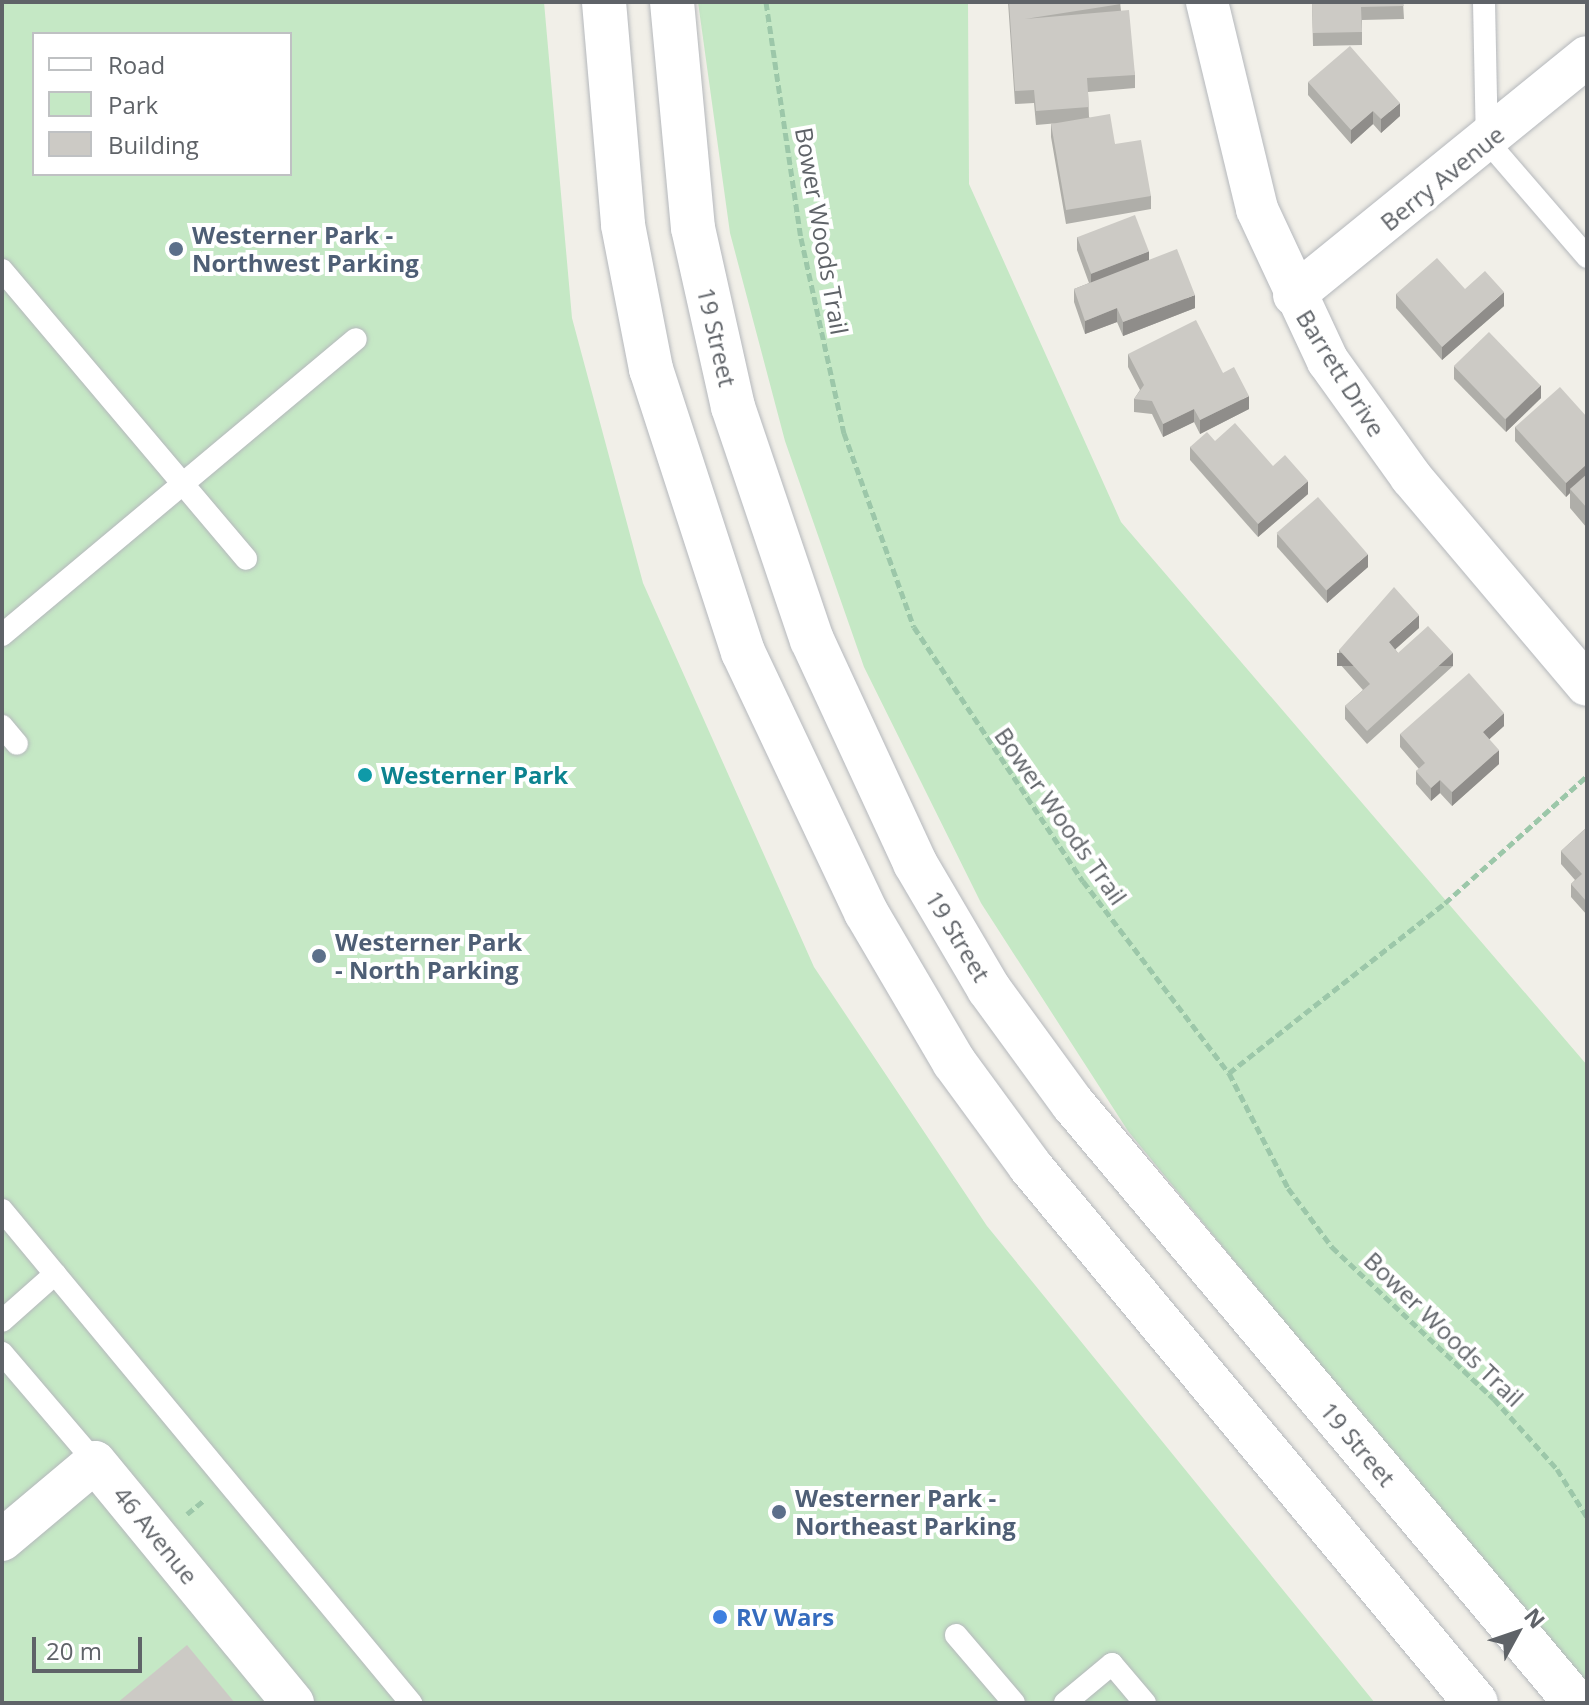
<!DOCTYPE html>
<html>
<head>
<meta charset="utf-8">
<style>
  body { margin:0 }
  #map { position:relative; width:1589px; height:1705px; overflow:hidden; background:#f1efe8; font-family:"Open Sans",sans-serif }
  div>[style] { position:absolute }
  .green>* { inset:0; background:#c5e8c5 }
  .path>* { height:5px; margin-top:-2.5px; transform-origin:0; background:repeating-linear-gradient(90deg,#9cc7a9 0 8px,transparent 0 12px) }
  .roads { filter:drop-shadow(0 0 2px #b5b8bc) drop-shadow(0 0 2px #b5b8bc) }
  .service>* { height:22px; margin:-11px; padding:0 11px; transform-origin:11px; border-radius:11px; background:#fff }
  .minor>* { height:42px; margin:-21px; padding:0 21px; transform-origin:21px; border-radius:21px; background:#fff }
  .secondary>* { height:44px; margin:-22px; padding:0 22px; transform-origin:22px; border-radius:22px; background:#fff }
  .wall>* { inset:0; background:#afaea9 }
  .shaded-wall>* { inset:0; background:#8f8d8a; transform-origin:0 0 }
  .building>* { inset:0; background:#cccac5; transform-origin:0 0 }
  .dots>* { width:22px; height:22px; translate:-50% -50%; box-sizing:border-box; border:4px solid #fff; border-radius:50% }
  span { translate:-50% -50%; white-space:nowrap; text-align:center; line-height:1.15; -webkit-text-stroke:8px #fff; paint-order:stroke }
  .street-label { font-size:24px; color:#5f6368 }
  .service-label { font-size:24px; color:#4e5e75; font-weight:700 }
  .left { translate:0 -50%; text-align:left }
  .culture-label { font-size:24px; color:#0d838f; font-weight:700 }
  .shop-label { font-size:24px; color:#366cbe; font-weight:700 }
  .frame { position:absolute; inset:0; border:4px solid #5f6368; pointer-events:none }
  .legend { position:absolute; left:32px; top:32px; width:260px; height:144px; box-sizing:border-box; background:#fff; border:2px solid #bfc1c3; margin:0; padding:10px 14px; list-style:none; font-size:24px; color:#5f6368 }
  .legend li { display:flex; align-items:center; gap:16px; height:40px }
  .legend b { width:40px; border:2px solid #bfc1c3 }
  .north { position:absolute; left:1477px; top:1593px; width:80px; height:80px; -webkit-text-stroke:6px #fff; paint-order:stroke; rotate:50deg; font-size:22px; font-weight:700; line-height:32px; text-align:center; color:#5f6368 }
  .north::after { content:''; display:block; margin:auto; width:28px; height:36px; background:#5f6368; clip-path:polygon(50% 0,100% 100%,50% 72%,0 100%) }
  .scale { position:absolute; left:32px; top:1637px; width:110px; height:36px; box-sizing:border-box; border:4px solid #5f6368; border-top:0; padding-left:10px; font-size:24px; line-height:28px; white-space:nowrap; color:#5f6368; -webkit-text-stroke:6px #fff; paint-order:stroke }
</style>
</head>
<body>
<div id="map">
  <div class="green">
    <div style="clip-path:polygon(evenodd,2px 2px,544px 2px,572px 318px,643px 583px,814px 967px,987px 1226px,1375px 1703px,2px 1703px,2px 2px,34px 34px,290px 34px,290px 174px,34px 174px,34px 34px)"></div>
    <div style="clip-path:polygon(698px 2px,968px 2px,969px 184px,1121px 522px,1587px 1065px,1587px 1692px,1128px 1131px,981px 903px,864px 667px,785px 441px,730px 233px)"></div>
  </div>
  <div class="path">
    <div style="left:766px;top:2px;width:239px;rotate:81.6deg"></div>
    <div style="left:801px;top:238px;width:200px;rotate:77.6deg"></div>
    <div style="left:844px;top:433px;width:206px;rotate:70.2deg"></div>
    <div style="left:914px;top:627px;width:305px;rotate:56.4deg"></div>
    <div style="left:1083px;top:881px;width:241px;rotate:52.8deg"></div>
    <div style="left:1229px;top:1073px;width:129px;rotate:62.8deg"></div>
    <div style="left:1288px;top:1188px;width:74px;rotate:53.3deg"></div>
    <div style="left:1332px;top:1247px;width:222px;rotate:43.2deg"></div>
    <div style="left:1494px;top:1399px;width:94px;rotate:48deg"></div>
    <div style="left:1557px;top:1469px;width:57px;rotate:58deg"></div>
    <div style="left:1229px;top:1073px;width:275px;rotate:-38.2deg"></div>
    <div style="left:1445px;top:903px;width:191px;rotate:-41.8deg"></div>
    <div style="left:187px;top:1514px;width:22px;rotate:-39deg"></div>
  </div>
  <div class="roads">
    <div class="service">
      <div style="left:1484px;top:2px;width:139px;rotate:88.8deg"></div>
      <div style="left:1487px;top:141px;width:153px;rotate:49.2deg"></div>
      <div style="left:2px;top:270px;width:378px;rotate:49.8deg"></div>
      <div style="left:2px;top:635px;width:461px;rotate:-39.9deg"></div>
      <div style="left:2px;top:726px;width:23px;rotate:50deg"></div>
      <div style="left:2px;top:1210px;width:641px;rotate:50.32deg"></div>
      <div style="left:2px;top:1321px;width:71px;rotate:-41.6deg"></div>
      <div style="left:2px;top:1353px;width:143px;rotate:49.5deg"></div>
      <div style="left:956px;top:1635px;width:89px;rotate:49.5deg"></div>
      <div style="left:1065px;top:1703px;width:61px;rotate:-39.7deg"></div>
      <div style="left:1112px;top:1664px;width:51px;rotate:49.8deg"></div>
    </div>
    <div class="minor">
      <div style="left:1207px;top:2px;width:213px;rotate:76.4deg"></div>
      <div style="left:1257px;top:209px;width:168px;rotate:65deg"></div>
      <div style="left:1328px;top:361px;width:143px;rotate:54.4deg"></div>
      <div style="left:1411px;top:477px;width:272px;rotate:49.8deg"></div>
      <div style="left:1294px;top:295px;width:377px;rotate:-39.1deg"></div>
      <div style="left:2px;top:1540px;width:121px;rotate:-40deg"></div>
      <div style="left:95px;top:1462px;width:312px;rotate:50.6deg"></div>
    </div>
    <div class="secondary">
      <div style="left:604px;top:2px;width:224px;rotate:85.1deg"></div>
      <div style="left:623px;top:225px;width:147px;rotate:79deg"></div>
      <div style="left:651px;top:369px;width:298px;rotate:72deg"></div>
      <div style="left:743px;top:652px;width:288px;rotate:64.7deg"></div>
      <div style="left:866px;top:912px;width:174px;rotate:59.6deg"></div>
      <div style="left:954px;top:1062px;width:129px;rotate:53.8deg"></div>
      <div style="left:1030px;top:1166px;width:698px;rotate:50.29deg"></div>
      <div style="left:672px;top:2px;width:227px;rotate:84.7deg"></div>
      <div style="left:693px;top:228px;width:183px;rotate:77.4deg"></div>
      <div style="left:733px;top:407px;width:246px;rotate:71.3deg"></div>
      <div style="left:812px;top:640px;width:246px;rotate:65.2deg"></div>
      <div style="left:915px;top:863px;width:146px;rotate:59.6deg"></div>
      <div style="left:989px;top:989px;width:142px;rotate:53.9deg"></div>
      <div style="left:1073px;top:1104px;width:782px;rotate:49.98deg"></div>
    </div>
  </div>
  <div class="wall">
    <div style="clip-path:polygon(1008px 2px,1120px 2px,1121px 11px,1135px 75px,1135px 88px,1088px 92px,1089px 117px,1115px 144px,1151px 196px,1151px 209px,1066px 224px,1051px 137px,1051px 124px,1059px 123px,1036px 125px,1034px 103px,1015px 104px)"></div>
    <div style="clip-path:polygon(1312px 2px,1403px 2px,1404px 19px,1362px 20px,1362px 45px,1313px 46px)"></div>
    <div style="clip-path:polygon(1308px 82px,1400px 116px,1381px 133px,1373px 124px,1351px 144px,1308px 95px)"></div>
    <div style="clip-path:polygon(1077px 237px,1149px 260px,1195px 308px,1123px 336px,1117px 322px,1085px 334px,1074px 302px,1074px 289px,1089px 283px,1077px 250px)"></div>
    <div style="clip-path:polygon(1465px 289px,1504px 306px,1442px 360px,1396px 308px,1396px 294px)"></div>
    <div style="clip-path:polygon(1128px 354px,1223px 373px,1249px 409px,1200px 434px,1194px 422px,1163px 437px,1152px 414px,1134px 412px,1134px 399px,1140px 390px,1128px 367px)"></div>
    <div style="clip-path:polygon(1454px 366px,1541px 398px,1506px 432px,1454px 379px)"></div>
    <div style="clip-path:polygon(1587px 417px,1587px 528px,1570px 508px,1570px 493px,1566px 497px,1515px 441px,1515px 427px)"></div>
    <div style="clip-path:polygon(1215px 441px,1308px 494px,1258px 537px,1190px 460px,1190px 447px)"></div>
    <div style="clip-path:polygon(1277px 534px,1368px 567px,1327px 603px,1277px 547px)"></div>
    <div style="clip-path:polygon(1419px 628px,1395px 649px,1398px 653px,1453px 666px,1367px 744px,1345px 719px,1345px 706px,1363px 690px,1339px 663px,1339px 650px)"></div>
    <div style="clip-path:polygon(1504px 726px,1489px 739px,1499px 764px,1452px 806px,1440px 793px,1431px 801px,1416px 784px,1416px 771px,1419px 769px,1400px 747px,1400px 734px)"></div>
    <div style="clip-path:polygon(1587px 827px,1587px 915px,1571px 897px,1571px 884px,1575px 880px,1561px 864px,1561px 851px)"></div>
  </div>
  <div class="shaded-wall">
    <div style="clip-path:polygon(1400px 103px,1400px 116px,1381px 133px,1381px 119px)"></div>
    <div style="clip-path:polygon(1373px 111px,1373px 124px,1351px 144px,1351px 130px)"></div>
    <div style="clip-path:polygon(1149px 251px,1149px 264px,1091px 287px,1091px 274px)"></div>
    <div style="clip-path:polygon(1504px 292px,1504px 306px,1442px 360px,1442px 347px)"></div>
    <div style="clip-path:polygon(1195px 295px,1195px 308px,1123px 336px,1123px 322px)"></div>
    <div style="clip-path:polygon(1117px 308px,1117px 322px,1085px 334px,1085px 321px)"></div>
    <div style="clip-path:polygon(1541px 385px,1541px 398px,1506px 432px,1506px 419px)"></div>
    <div style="clip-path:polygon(1249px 396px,1249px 409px,1200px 434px,1200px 420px)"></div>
    <div style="clip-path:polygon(1194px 409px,1194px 422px,1163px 437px,1163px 424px)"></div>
    <div style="clip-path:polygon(1587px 464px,1587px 477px,1570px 489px,1570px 493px,1566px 497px,1566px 483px)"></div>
    <div style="clip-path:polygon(1308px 481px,1308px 494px,1258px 537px,1258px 524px)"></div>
    <div style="clip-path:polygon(1368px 554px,1368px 567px,1327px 603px,1327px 590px)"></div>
    <div style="clip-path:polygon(1419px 615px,1419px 628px,1389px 655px,1389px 642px)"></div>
    <div style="left:1453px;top:653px;width:13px;height:116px;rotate:90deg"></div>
    <div style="clip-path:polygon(1504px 713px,1504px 726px,1483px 745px,1483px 732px)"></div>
    <div style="clip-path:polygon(1499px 750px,1499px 764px,1452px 806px,1452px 792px)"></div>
    <div style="clip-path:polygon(1440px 780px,1440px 793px,1431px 801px,1431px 788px)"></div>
  </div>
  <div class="building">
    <div style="clip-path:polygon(1009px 2px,1120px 2px,1121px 4px,1025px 19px,1129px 10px,1135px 75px,1087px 78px,1089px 107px,1036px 111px,1034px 90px,1015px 91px)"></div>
    <div style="clip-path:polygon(1312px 2px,1403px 2px,1404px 6px,1361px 7px,1362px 32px,1313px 33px)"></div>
    <div style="clip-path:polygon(1350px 46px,1400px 103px,1381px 119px,1373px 111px,1351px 130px,1308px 82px)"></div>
    <div style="clip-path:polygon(1110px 114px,1115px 144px,1141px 140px,1151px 196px,1066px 210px,1051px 124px)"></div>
    <div style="left:1135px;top:215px;width:39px;height:62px;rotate:69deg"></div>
    <div style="clip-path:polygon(1177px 249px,1195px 295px,1123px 322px,1117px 308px,1085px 321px,1074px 289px)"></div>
    <div style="clip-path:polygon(1437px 258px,1465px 289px,1485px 271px,1504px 292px,1442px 347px,1396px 294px)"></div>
    <div style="clip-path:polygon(1196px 320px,1223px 373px,1234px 367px,1249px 396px,1200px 420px,1194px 409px,1163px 424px,1152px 401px,1134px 399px,1144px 385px,1128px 354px)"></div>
    <div style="left:1489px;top:332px;width:74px;height:49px;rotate:46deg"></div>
    <div style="clip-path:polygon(1560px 387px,1587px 417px,1587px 464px,1566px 483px,1515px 427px)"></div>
    <div style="clip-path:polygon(1235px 423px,1273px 466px,1285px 455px,1308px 481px,1258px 524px,1190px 447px,1207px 432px,1215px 441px)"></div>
    <div style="clip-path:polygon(1587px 474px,1587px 508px,1570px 489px)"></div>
    <div style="left:1318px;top:497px;width:76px;height:55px;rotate:49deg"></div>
    <div style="clip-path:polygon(1394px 587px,1419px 615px,1389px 642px,1398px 653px,1428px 626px,1453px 653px,1367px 731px,1345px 706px,1370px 684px,1339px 650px)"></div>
    <div style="clip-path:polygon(1469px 673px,1504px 713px,1483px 732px,1499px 750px,1452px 792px,1440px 780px,1431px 788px,1416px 771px,1425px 763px,1400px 734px)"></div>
    <div style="clip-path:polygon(1587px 827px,1587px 902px,1571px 884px,1582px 874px,1561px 851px)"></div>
    <div style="clip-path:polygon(187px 1645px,235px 1703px,117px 1703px)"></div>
  </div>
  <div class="dots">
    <div style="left:176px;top:249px;background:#5c6f8a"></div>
    <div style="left:365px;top:775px;background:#0f9aa8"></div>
    <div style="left:319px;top:956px;background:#5c6f8a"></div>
    <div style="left:779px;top:1512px;background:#5c6f8a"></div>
    <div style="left:720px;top:1617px;background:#3f7fe0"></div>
  </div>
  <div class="street-label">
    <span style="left:1442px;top:178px;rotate:-39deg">Berry Avenue</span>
    <span style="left:822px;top:231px;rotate:80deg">Bower Woods Trail</span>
    <span style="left:717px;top:337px;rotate:77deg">19 Street</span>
    <span style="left:1341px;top:373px;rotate:58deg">Barrett Drive</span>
    <span style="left:1061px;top:816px;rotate:55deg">Bower Woods Trail</span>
    <span style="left:958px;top:936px;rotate:59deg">19 Street</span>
    <span style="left:1444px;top:1329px;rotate:44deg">Bower Woods Trail</span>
    <span style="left:1358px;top:1444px;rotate:50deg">19 Street</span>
    <span style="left:156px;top:1535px;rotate:51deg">46 Avenue</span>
  </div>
  <div class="service-label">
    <span class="left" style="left:192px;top:249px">Westerner Park -<br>Northwest Parking</span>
    <span class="left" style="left:335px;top:956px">Westerner Park<br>- North Parking</span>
    <span class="left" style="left:795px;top:1512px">Westerner Park -<br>Northeast Parking</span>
  </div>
  <div class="culture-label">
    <span class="left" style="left:381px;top:775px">Westerner Park</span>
  </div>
  <div class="shop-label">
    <span class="left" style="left:736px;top:1617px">RV Wars</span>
  </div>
  <div class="frame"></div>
  <ul class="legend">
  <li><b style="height:10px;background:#fff"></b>Road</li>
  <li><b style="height:22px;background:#c5e8c5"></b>Park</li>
  <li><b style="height:22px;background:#cccac5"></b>Building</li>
  </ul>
  <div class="north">N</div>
  <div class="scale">20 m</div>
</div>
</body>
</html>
